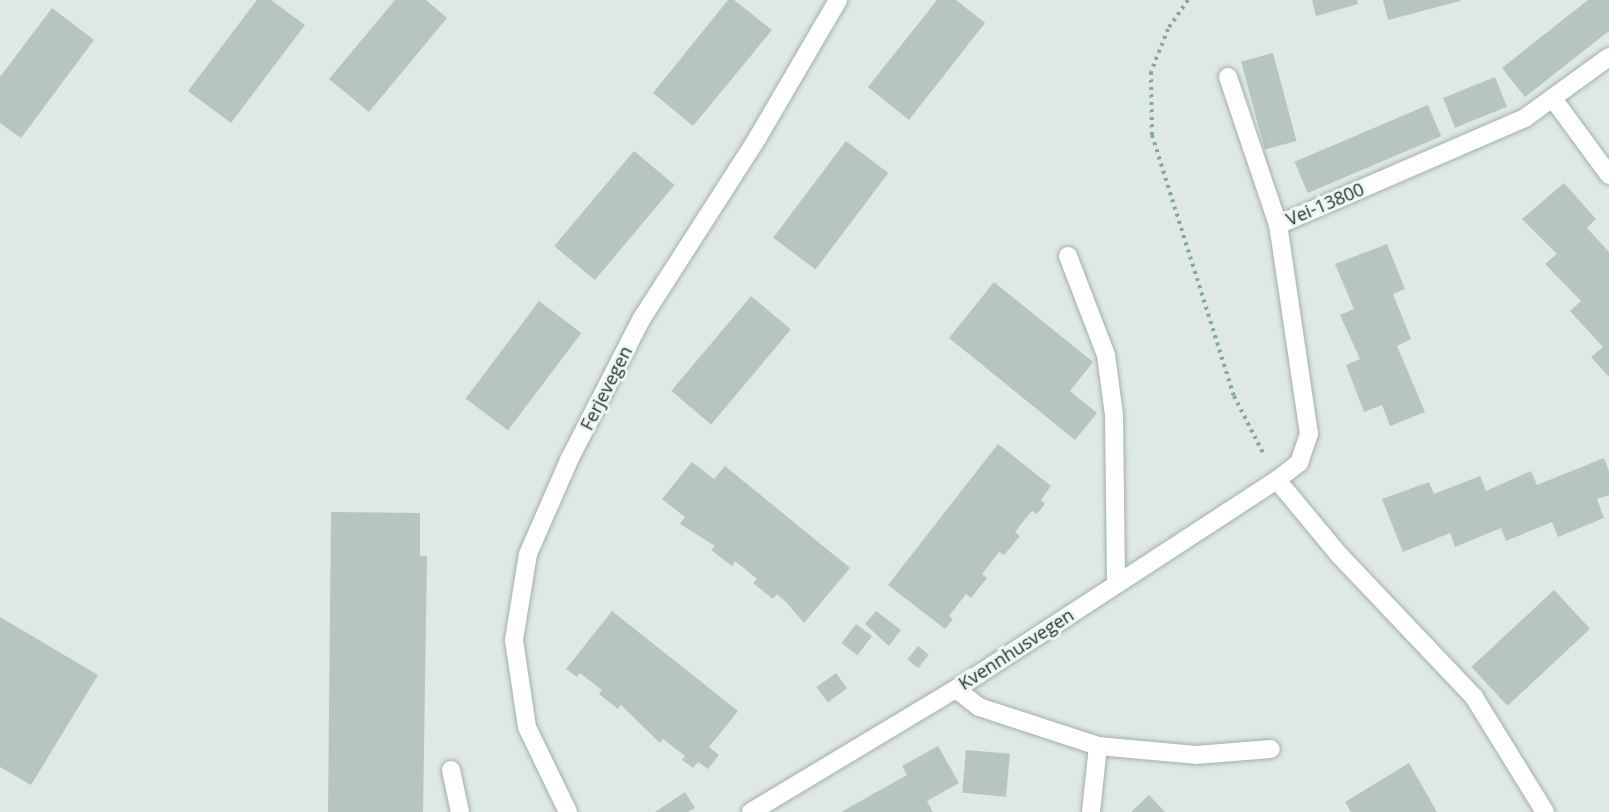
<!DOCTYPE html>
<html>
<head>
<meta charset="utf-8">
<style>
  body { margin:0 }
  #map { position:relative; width:1609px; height:812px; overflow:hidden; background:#dee8e4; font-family:"Open Sans",sans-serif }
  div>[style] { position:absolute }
  .building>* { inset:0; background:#b7c5bf; transform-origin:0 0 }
  .path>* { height:4px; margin-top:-2px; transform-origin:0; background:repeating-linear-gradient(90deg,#82a99c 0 3px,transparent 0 7.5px) }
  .roads { filter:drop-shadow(0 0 2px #a2afaa) drop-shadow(0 0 2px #a2afaa) }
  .service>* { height:18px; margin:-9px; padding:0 9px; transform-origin:9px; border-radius:9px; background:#fff }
  .minor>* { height:18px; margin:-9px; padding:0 9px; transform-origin:9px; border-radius:9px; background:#fff }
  span { translate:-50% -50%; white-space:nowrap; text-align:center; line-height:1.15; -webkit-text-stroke:6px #eef5f2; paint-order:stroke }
  .street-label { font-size:18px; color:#213630 }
</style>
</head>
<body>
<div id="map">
  <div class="building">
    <div style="clip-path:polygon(257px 0,271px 0,305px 25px,231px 123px,188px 91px)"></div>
    <div style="clip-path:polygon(395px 0,426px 0,447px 18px,369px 112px,329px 79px)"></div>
    <div style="clip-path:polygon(728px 0,734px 0,772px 30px,693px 126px,653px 93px)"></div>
    <div style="clip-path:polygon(937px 0,956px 0,985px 23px,909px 120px,868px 87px)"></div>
    <div style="clip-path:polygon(1312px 0,1357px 0,1358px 4px,1316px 16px)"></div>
    <div style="clip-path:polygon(1383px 0,1460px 0,1460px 1px,1388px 20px)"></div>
    <div style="clip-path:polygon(1588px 0,1609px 0,1609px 31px,1525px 97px,1502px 68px)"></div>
    <div style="clip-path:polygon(52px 8px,94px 40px,21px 138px,0 123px,0 77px)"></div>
    <div style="left:1273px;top:53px;width:91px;height:33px;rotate:75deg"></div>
    <div style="left:1495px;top:77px;width:32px;height:56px;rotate:68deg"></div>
    <div style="left:1428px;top:105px;width:34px;height:145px;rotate:67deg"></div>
    <div style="left:846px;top:141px;width:53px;height:121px;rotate:37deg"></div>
    <div style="left:634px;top:151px;width:53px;height:124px;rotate:40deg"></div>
    <div style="clip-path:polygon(1564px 183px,1596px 219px,1587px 228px,1609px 252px,1609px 377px,1591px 357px,1603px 347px,1570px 311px,1581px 301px,1545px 264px,1557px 254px,1522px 219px)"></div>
    <div style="clip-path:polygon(1387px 244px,1405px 289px,1393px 294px,1411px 339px,1397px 346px,1425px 412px,1390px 426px,1382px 405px,1364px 412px,1346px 365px,1360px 359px,1340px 315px,1354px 309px,1335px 264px)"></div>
    <div style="clip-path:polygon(994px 282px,1093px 362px,1070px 391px,1097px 413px,1075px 440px,949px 338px)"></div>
    <div style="left:751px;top:296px;width:52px;height:124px;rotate:40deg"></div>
    <div style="left:539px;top:301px;width:53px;height:122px;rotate:37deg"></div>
    <div style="clip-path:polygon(998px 444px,1051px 486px,1041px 500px,1045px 504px,1037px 514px,1032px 511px,1025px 519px,1015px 532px,1020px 536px,1004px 555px,999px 552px,982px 574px,987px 578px,971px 598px,966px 594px,949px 616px,953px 619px,945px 629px,888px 585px)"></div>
    <div style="clip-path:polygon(1604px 458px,1609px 471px,1609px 495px,1597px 499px,1604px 518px,1558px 537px,1552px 522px,1506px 541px,1501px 528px,1455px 547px,1450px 533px,1403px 552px,1382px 499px,1429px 482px,1434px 494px,1480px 476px,1486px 491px,1531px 471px,1537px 485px)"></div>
    <div style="clip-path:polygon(692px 462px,714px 479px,725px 466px,850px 568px,804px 623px,787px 603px,777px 594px,773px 599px,753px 583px,757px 579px,745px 569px,735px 561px,732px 566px,711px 550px,715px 546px,680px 524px,685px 517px,662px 499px)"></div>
    <div style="clip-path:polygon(331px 512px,420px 513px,420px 556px,427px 556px,423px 812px,328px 812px)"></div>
    <div style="left:1554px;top:590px;width:53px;height:113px;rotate:47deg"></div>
    <div style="clip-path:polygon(612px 611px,738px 711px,709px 747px,719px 755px,708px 769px,698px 762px,693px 768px,682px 760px,685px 756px,663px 739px,660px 743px,621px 705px,618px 709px,599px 694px,602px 690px,580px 673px,577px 677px,566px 669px)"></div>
    <div style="clip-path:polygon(876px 611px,901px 630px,889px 646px,865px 624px)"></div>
    <div style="clip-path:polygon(0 617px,98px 675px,31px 785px,0 767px)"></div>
    <div style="left:856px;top:624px;width:20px;height:24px;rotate:37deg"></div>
    <div style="left:918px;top:646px;width:14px;height:17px;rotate:39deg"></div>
    <div style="left:836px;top:673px;width:19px;height:24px;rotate:54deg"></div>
    <div style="clip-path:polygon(938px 746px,959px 783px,927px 801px,933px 812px,841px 812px,907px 775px,902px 766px)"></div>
    <div style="left:966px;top:750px;width:44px;height:43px;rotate:5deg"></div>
    <div style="clip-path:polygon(1409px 763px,1437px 812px,1351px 812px,1345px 802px)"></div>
    <div style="clip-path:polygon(685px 792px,695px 808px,688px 812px,655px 812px)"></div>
    <div style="clip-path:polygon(1149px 795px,1165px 812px,1131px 812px)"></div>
  </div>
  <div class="path">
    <div style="left:1188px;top:0;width:35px;rotate:125deg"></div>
    <div style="left:1168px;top:29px;width:46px;rotate:111.6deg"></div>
    <div style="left:1151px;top:72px;width:63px;rotate:89.1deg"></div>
    <div style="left:1152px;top:135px;width:274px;rotate:72.6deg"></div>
    <div style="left:1234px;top:396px;width:64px;rotate:63deg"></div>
  </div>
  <div class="roads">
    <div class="service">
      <div style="left:1228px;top:77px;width:156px;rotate:71.3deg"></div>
      <div style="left:1554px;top:100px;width:93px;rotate:53.7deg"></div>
      <div style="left:1068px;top:256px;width:106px;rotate:69deg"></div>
      <div style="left:1106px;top:355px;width:61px;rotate:82.4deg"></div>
      <div style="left:1114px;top:415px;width:168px;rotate:89.3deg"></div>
      <div style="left:1098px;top:746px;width:98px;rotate:5.2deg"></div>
      <div style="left:1196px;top:755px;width:75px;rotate:-4.6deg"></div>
      <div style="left:451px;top:770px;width:43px;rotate:77.9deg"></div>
      <div style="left:1545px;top:812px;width:135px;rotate:-121.7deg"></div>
      <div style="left:1474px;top:697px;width:195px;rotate:-133.5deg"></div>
      <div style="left:1340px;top:556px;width:99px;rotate:-129.7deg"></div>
      <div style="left:1277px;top:480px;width:28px;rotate:-38deg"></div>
      <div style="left:1299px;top:463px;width:31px;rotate:-71deg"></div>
      <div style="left:1309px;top:434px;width:211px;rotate:-98.4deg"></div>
      <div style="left:1278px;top:225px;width:269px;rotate:-23.4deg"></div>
      <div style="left:1525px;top:118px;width:104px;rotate:-36deg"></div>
    </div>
    <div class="minor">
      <div style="left:956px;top:689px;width:29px;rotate:38deg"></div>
      <div style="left:979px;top:707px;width:125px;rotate:18.1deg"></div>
      <div style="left:1098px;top:746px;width:66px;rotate:96.1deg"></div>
      <div style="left:568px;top:812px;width:94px;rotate:-115.8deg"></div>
      <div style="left:527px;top:727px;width:88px;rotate:-98.5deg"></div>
      <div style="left:514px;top:640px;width:87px;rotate:-80.8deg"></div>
      <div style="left:528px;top:554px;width:103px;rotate:-66.4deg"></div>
      <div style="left:569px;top:460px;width:160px;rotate:-62.8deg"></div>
      <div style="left:642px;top:318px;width:215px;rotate:-57.3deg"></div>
      <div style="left:758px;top:137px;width:159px;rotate:-59.7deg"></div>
      <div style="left:751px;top:812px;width:239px;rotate:-31deg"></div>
      <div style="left:956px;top:689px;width:383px;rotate:-33.1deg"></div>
    </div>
  </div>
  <div class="street-label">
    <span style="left:1325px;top:204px;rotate:-23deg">Vei-13800</span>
    <span style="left:606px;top:388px;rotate:-63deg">Ferjevegen</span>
    <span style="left:1016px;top:649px;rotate:-33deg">Kvennhusvegen</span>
  </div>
</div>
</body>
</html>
